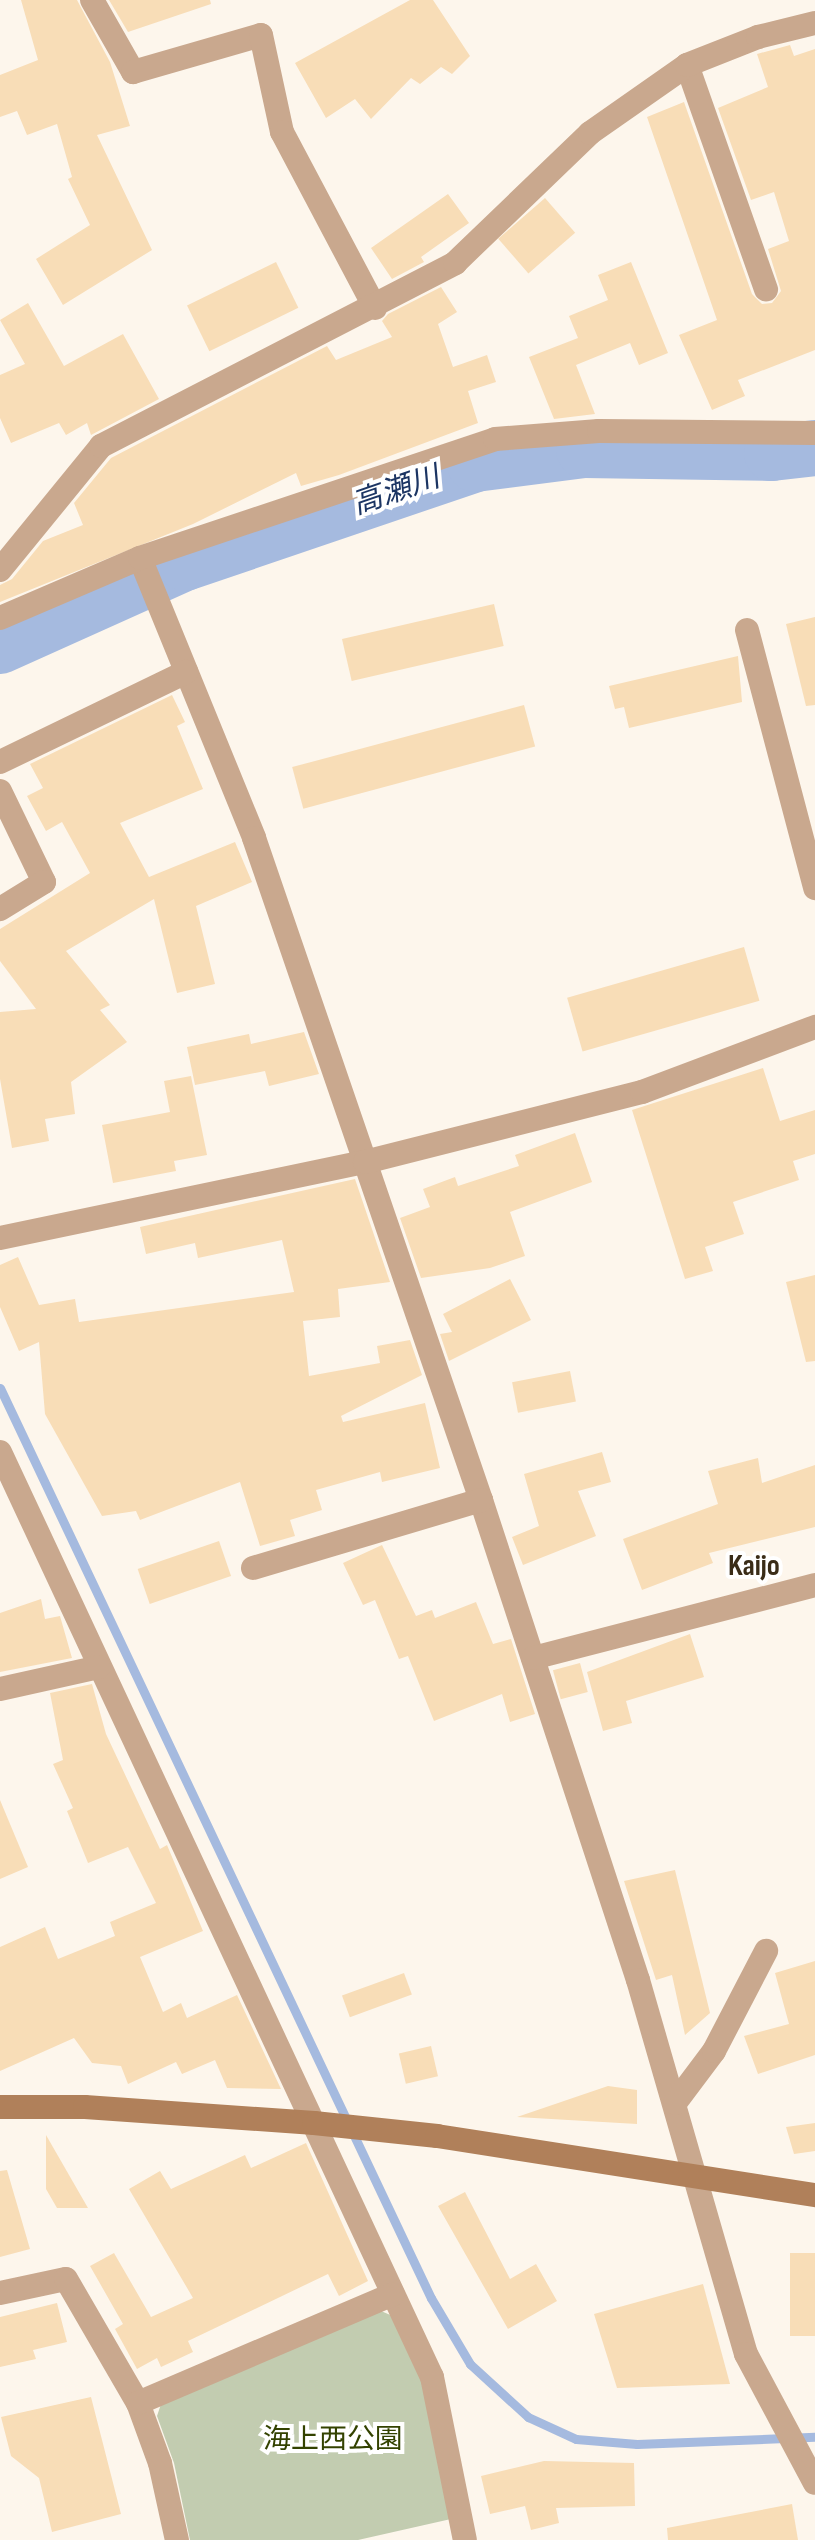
<!DOCTYPE html>
<html>
<head>
<meta charset="utf-8">
<style>
  body { margin:0 }
  #map { position:relative; width:815px; height:2540px; overflow:hidden; background:#fdf6ec; font-family:"Sofia Sans Condensed","Noto Sans JP",sans-serif }
  div>[style] { position:absolute }
  .green>* { inset:0; background:#c2ccb0 }
  .stream>* { height:9px; margin:-4.5px; padding:0 4.5px; transform-origin:4.5px; border-radius:4.5px; background:#a5badf }
  .river>* { height:56px; margin:-28px; padding:0 28px; transform-origin:28px; border-radius:28px; background:#a5badf }
  .building>* { inset:0; background:#f8ddb7; transform-origin:0 0 }
  .street>* { height:24px; margin:-12px; padding:0 12px; transform-origin:12px; border-radius:12px; background:#c9a88e }
  .secondary>* { height:24px; margin:-12px; padding:0 12px; transform-origin:12px; border-radius:12px; background:#b0805a }
  span { translate:-50% -50%; white-space:nowrap; text-align:center; line-height:1.15; -webkit-text-stroke:8px #fff; paint-order:stroke }
  .park-label { font-size:28px; color:#334200 }
  .water-label { font-size:30px; color:#1c3563; font-style:italic }
  .neighbourhood-label { font-size:30px; color:#3a2c17; font-weight:700 }
</style>
</head>
<body>
<div id="map">
  <div class="green">
    <div style="clip-path:polygon(381px 2311px,395px 2317px,423px 2379px,451px 2519px,358px 2540px,190px 2540px,174px 2463px,157px 2416px,161px 2404px)"></div>
  </div>
  <div class="stream">
    <div style="left:0;top:1388px;width:1007px;rotate:64.66deg"></div>
    <div style="left:431px;top:2298px;width:77px;rotate:59.4deg"></div>
    <div style="left:470px;top:2364px;width:79px;rotate:42.4deg"></div>
    <div style="left:528px;top:2417px;width:53px;rotate:24.6deg"></div>
    <div style="left:576px;top:2439px;width:61px;rotate:4.7deg"></div>
    <div style="left:637px;top:2444px;width:178px;rotate:-2.3deg"></div>
  </div>
  <div class="river">
    <div style="left:0;top:646px;width:203px;rotate:-24.2deg"></div>
    <div style="left:185px;top:563px;width:306px;rotate:-18.8deg"></div>
    <div style="left:475px;top:464px;width:110px;rotate:-7.3deg"></div>
    <div style="left:584px;top:450px;width:188px;rotate:0.9deg"></div>
    <div style="left:772px;top:453px;width:43px;rotate:-6.6deg"></div>
  </div>
  <div class="building">
    <div style="clip-path:polygon(21px 0,77px 0,110px 62px,130px 126px,97px 135px,152px 250px,63px 305px,36px 259px,90px 225px,68px 179px,72px 177px,57px 124px,27px 135px,17px 111px,0 117px,0 75px,38px 60px)"></div>
    <div style="clip-path:polygon(109px 0,210px 0,211px 4px,128px 32px)"></div>
    <div style="clip-path:polygon(410px 0,433px 0,470px 56px,452px 74px,441px 67px,420px 84px,411px 78px,371px 119px,355px 99px,326px 118px,295px 63px)"></div>
    <div style="clip-path:polygon(790px 45px,794px 56px,815px 49px,815px 350px,738px 380px,745px 396px,712px 410px,679px 335px,717px 320px,647px 117px,684px 102px,752px 294px,762px 304px,772px 303px,781px 291px,768px 249px,789px 241px,774px 192px,751px 200px,718px 108px,768px 87px,757px 54px)"></div>
    <div style="clip-path:polygon(448px 194px,469px 223px,421px 257px,424px 262px,392px 279px,371px 248px)"></div>
    <div style="left:545px;top:198px;width:46px;height:62px;rotate:49deg"></div>
    <div style="left:276px;top:262px;width:51px;height:99px;rotate:64deg"></div>
    <div style="clip-path:polygon(631px 262px,668px 353px,639px 365px,630px 343px,576px 365px,595px 414px,554px 419px,529px 357px,578px 338px,569px 316px,608px 300px,598px 275px)"></div>
    <div style="clip-path:polygon(441px 287px,457px 312px,438px 324px,453px 367px,487px 355px,496px 382px,468px 391px,478px 423px,339px 475px,301px 486px,296px 473px,193px 524px,0 602px,0 585px,12px 579px,43px 541px,83px 525px,74px 503px,111px 458px,327px 346px,336px 360px,392px 337px,382px 321px,388px 314px)"></div>
    <div style="clip-path:polygon(28px 303px,64px 366px,123px 334px,159px 399px,91px 435px,87px 423px,66px 435px,59px 423px,11px 443px,0 418px,0 375px,25px 364px,0 320px)"></div>
    <div style="left:494px;top:604px;width:43px;height:156px;rotate:77deg"></div>
    <div style="clip-path:polygon(815px 617px,815px 705px,806px 706px,786px 624px)"></div>
    <div style="clip-path:polygon(738px 656px,742px 702px,629px 728px,624px 707px,615px 709px,609px 686px)"></div>
    <div style="clip-path:polygon(172px 695px,185px 722px,177px 726px,203px 789px,120px 823px,149px 877px,235px 842px,252px 882px,196px 906px,215px 984px,177px 993px,154px 899px,66px 951px,110px 1005px,100px 1010px,127px 1042px,71px 1082px,75px 1114px,45px 1119px,49px 1141px,12px 1148px,0 1079px,0 1012px,36px 1009px,0 961px,0 929px,90px 873px,62px 822px,46px 831px,27px 796px,43px 788px,30px 764px)"></div>
    <div style="left:524px;top:705px;width:43px;height:240px;rotate:75deg"></div>
    <div style="left:744px;top:947px;width:56px;height:184px;rotate:74deg"></div>
    <div style="clip-path:polygon(304px 1032px,319px 1074px,269px 1086px,265px 1071px,195px 1085px,187px 1047px,249px 1034px,251px 1044px)"></div>
    <div style="clip-path:polygon(763px 1068px,780px 1121px,815px 1110px,815px 1154px,793px 1161px,799px 1180px,733px 1202px,744px 1234px,705px 1247px,713px 1271px,685px 1279px,632px 1110px)"></div>
    <div style="clip-path:polygon(191px 1076px,207px 1155px,174px 1161px,176px 1171px,113px 1183px,102px 1125px,170px 1112px,164px 1081px)"></div>
    <div style="clip-path:polygon(575px 1133px,592px 1182px,510px 1212px,525px 1256px,490px 1268px,421px 1278px,400px 1218px,430px 1207px,423px 1189px,455px 1177px,458px 1186px,519px 1166px,515px 1155px)"></div>
    <div style="clip-path:polygon(355px 1179px,390px 1282px,338px 1289px,340px 1317px,303px 1321px,309px 1376px,380px 1363px,377px 1346px,410px 1340px,422px 1375px,341px 1416px,343px 1422px,425px 1403px,440px 1468px,382px 1482px,380px 1472px,316px 1490px,322px 1510px,290px 1520px,295px 1536px,260px 1546px,240px 1482px,140px 1520px,136px 1511px,102px 1516px,45px 1414px,39px 1342px,19px 1351px,0 1307px,0 1265px,18px 1257px,39px 1305px,75px 1299px,79px 1322px,294px 1292px,282px 1240px,198px 1258px,195px 1243px,146px 1254px,140px 1227px)"></div>
    <div style="clip-path:polygon(815px 1275px,815px 1361px,806px 1362px,786px 1282px)"></div>
    <div style="clip-path:polygon(510px 1279px,531px 1320px,449px 1361px,440px 1334px,452px 1332px,443px 1314px)"></div>
    <div style="left:570px;top:1371px;width:31px;height:59px;rotate:79deg"></div>
    <div style="clip-path:polygon(602px 1452px,611px 1482px,578px 1491px,596px 1536px,523px 1565px,512px 1537px,539px 1526px,524px 1474px)"></div>
    <div style="clip-path:polygon(758px 1458px,762px 1483px,815px 1465px,815px 1527px,709px 1553px,713px 1563px,642px 1590px,623px 1539px,718px 1504px,708px 1471px)"></div>
    <div style="left:219px;top:1541px;width:37px;height:86px;rotate:71deg"></div>
    <div style="clip-path:polygon(382px 1545px,416px 1616px,432px 1610px,435px 1618px,476px 1602px,493px 1644px,511px 1639px,535px 1714px,510px 1722px,502px 1694px,434px 1721px,408px 1656px,399px 1659px,375px 1600px,363px 1605px,343px 1563px)"></div>
    <div style="clip-path:polygon(41px 1599px,45px 1619px,60px 1616px,72px 1658px,0 1672px,0 1613px)"></div>
    <div style="clip-path:polygon(690px 1634px,704px 1677px,626px 1701px,632px 1723px,603px 1731px,587px 1672px)"></div>
    <div style="left:580px;top:1663px;width:30px;height:28px;rotate:75deg"></div>
    <div style="clip-path:polygon(92px 1684px,106px 1734px,160px 1849px,167px 1845px,203px 1931px,140px 1957px,163px 2012px,181px 2003px,187px 2018px,237px 1995px,281px 2089px,227px 2088px,215px 2060px,182px 2074px,176px 2062px,128px 2084px,121px 2066px,92px 2063px,74px 2038px,0 2071px,0 1947px,45px 1927px,58px 1959px,115px 1936px,110px 1922px,156px 1903px,128px 1847px,88px 1863px,67px 1811px,73px 1808px,53px 1764px,63px 1760px,50px 1693px)"></div>
    <div style="clip-path:polygon(0 1800px,28px 1867px,0 1879px)"></div>
    <div style="clip-path:polygon(675px 1870px,710px 2013px,685px 2035px,672px 1975px,656px 1980px,624px 1881px)"></div>
    <div style="clip-path:polygon(815px 1961px,815px 2055px,758px 2074px,744px 2036px,789px 2024px,775px 1973px)"></div>
    <div style="left:404px;top:1973px;width:23px;height:66px;rotate:70deg"></div>
    <div style="left:431px;top:2046px;width:31px;height:33px;rotate:77deg"></div>
    <div style="clip-path:polygon(608px 2086px,637px 2090px,637px 2124px,517px 2117px)"></div>
    <div style="clip-path:polygon(815px 2123px,815px 2151px,794px 2154px,786px 2127px)"></div>
    <div style="clip-path:polygon(46px 2135px,88px 2208px,57px 2208px,46px 2189px)"></div>
    <div style="clip-path:polygon(306px 2143px,368px 2281px,339px 2296px,328px 2274px,188px 2341px,193px 2352px,161px 2367px,157px 2358px,137px 2369px,115px 2329px,123px 2324px,90px 2266px,114px 2253px,151px 2317px,193px 2298px,129px 2189px,160px 2171px,171px 2189px,245px 2155px,251px 2168px)"></div>
    <div style="clip-path:polygon(7px 2170px,30px 2249px,0 2257px,0 2171px)"></div>
    <div style="clip-path:polygon(465px 2192px,510px 2279px,536px 2264px,557px 2301px,508px 2329px,438px 2206px)"></div>
    <div style="left:790px;top:2253px;width:25px;height:83px"></div>
    <div style="clip-path:polygon(703px 2284px,730px 2384px,617px 2388px,594px 2314px)"></div>
    <div style="clip-path:polygon(57px 2303px,67px 2342px,33px 2350px,36px 2359px,0 2367px,0 2317px)"></div>
    <div style="clip-path:polygon(91px 2397px,121px 2514px,52px 2532px,39px 2478px,11px 2456px,1px 2417px)"></div>
    <div style="clip-path:polygon(544px 2461px,634px 2463px,635px 2506px,556px 2508px,559px 2523px,531px 2530px,525px 2506px,490px 2514px,481px 2476px)"></div>
    <div style="clip-path:polygon(792px 2504px,798px 2540px,668px 2540px,667px 2528px)"></div>
  </div>
  <div class="street">
    <div style="left:92px;top:0;width:83px;rotate:60.3deg"></div>
    <div style="left:133px;top:72px;width:133px;rotate:-16.1deg"></div>
    <div style="left:261px;top:35px;width:99px;rotate:77.8deg"></div>
    <div style="left:282px;top:132px;width:199px;rotate:62.1deg"></div>
    <div style="left:687px;top:65px;width:238px;rotate:70.6deg"></div>
    <div style="left:140px;top:558px;width:302px;rotate:67.8deg"></div>
    <div style="left:254px;top:838px;width:700px;rotate:71.07deg"></div>
    <div style="left:481px;top:1500px;width:505px;rotate:71.89deg"></div>
    <div style="left:638px;top:1980px;width:389px;rotate:73.9deg"></div>
    <div style="left:746px;top:2354px;width:146px;rotate:61.9deg"></div>
    <div style="left:0;top:570px;width:160px;rotate:-50.8deg"></div>
    <div style="left:101px;top:446px;width:399px;rotate:-27.3deg"></div>
    <div style="left:455px;top:263px;width:187px;rotate:-43.9deg"></div>
    <div style="left:590px;top:133px;width:118px;rotate:-35deg"></div>
    <div style="left:687px;top:65px;width:76px;rotate:-21.5deg"></div>
    <div style="left:758px;top:37px;width:59px;rotate:-13.8deg"></div>
    <div style="left:0;top:618px;width:152px;rotate:-23.2deg"></div>
    <div style="left:140px;top:558px;width:374px;rotate:-18.5deg"></div>
    <div style="left:495px;top:439px;width:104px;rotate:-4.4deg"></div>
    <div style="left:599px;top:431px;width:216px;rotate:0.5deg"></div>
    <div style="left:747px;top:630px;width:267px;rotate:75.2deg"></div>
    <div style="left:0;top:762px;width:207px;rotate:-25.8deg"></div>
    <div style="left:0;top:791px;width:101px;rotate:64.2deg"></div>
    <div style="left:44px;top:882px;width:52px;rotate:148.5deg"></div>
    <div style="left:0;top:1238px;width:373px;rotate:-11.8deg"></div>
    <div style="left:365px;top:1162px;width:286px;rotate:-14.2deg"></div>
    <div style="left:642px;top:1092px;width:185px;rotate:-20.6deg"></div>
    <div style="left:0;top:1452px;width:1021px;rotate:64.97deg"></div>
    <div style="left:432px;top:2377px;width:166px;rotate:78.6deg"></div>
    <div style="left:253px;top:1568px;width:238px;rotate:-16.6deg"></div>
    <div style="left:533px;top:1658px;width:291px;rotate:-14.5deg"></div>
    <div style="left:0;top:1689px;width:101px;rotate:-12.5deg"></div>
    <div style="left:675px;top:2103px;width:65px;rotate:-53.1deg"></div>
    <div style="left:714px;top:2051px;width:113px;rotate:-62.5deg"></div>
    <div style="left:0;top:2293px;width:67px;rotate:-12deg"></div>
    <div style="left:66px;top:2279px;width:143px;rotate:59.9deg"></div>
    <div style="left:138px;top:2403px;width:64px;rotate:69.9deg"></div>
    <div style="left:160px;top:2463px;width:79px;rotate:77.6deg"></div>
    <div style="left:138px;top:2403px;width:277px;rotate:-23.1deg"></div>
  </div>
  <div class="secondary">
    <div style="left:0;top:2107px;width:85px"></div>
    <div style="left:85px;top:2107px;width:230px;rotate:4deg"></div>
    <div style="left:314px;top:2123px;width:124px;rotate:6deg"></div>
    <div style="left:437px;top:2136px;width:383px;rotate:8.9deg"></div>
  </div>
  <div class="park-label">
    <span style="left:333px;top:2440px">海上西公園</span>
  </div>
  <div class="water-label">
    <span style="left:396px;top:491px;rotate:-19deg">高瀬川</span>
  </div>
  <div class="neighbourhood-label">
    <span style="left:754px;top:1566px">Kaijo</span>
  </div>
</div>
</body>
</html>
